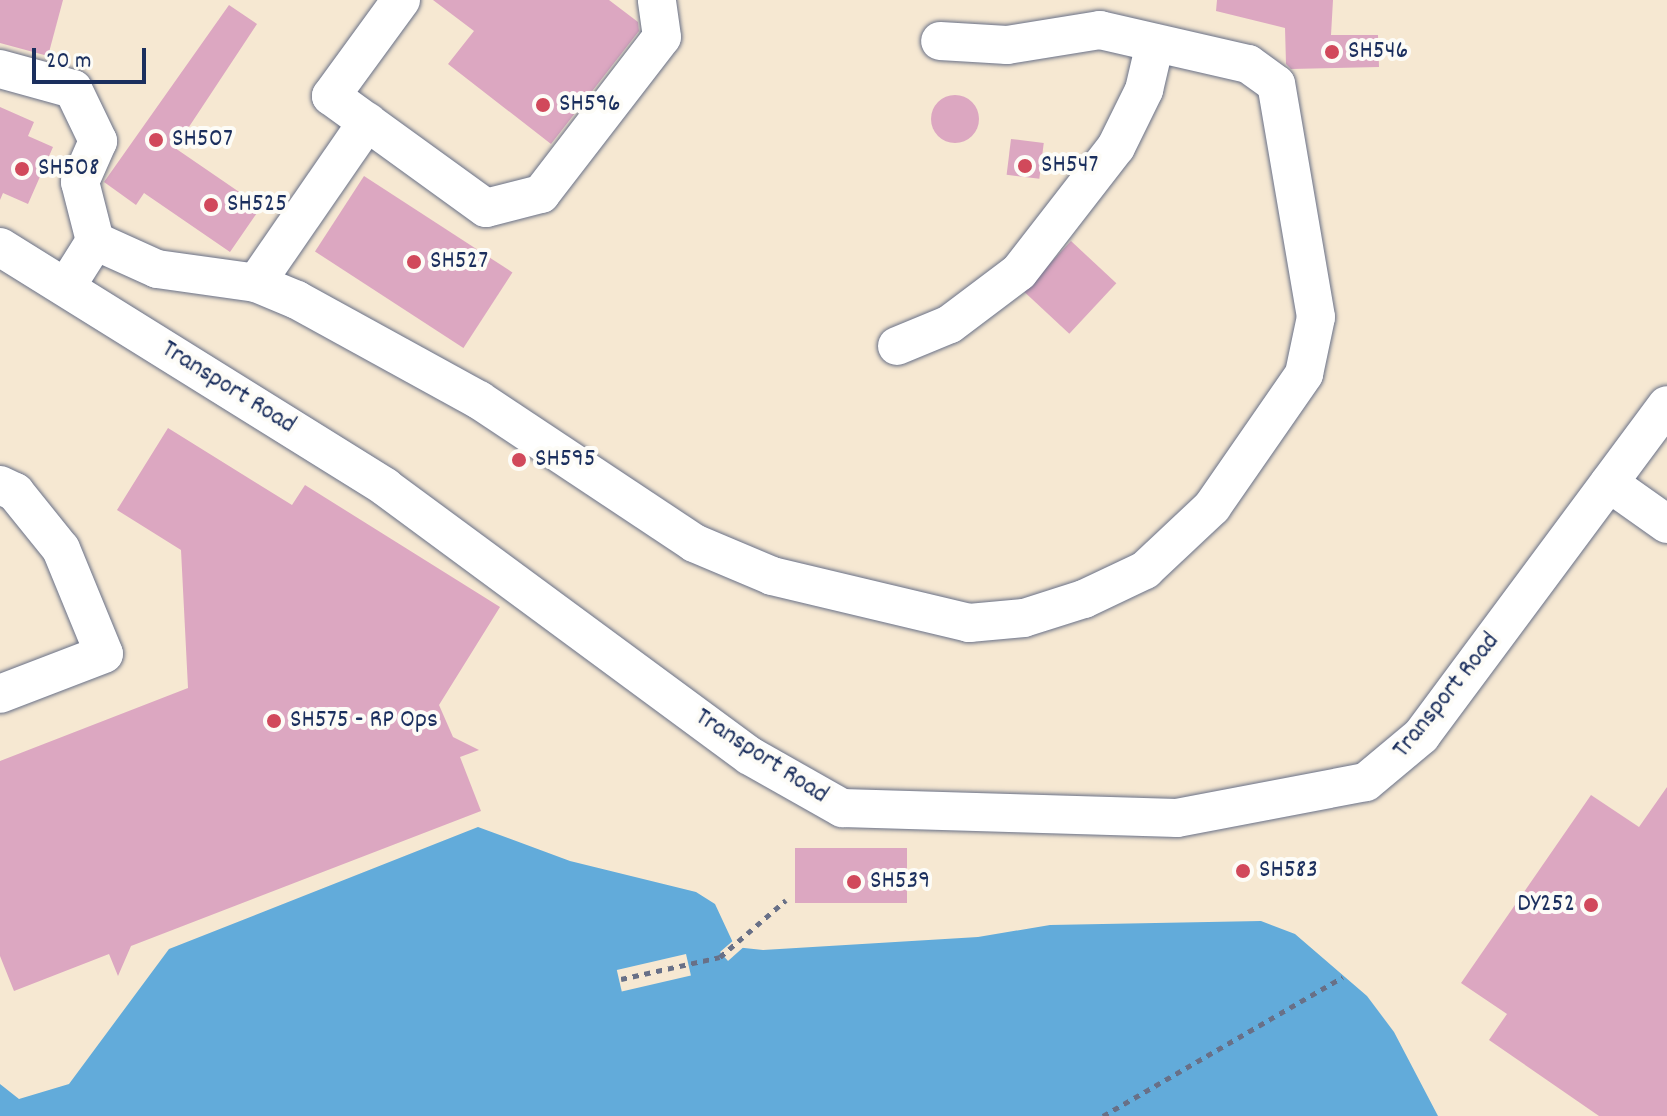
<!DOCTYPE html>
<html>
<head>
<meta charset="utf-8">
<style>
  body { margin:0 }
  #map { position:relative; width:1667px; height:1116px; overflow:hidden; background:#f6e8d2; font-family:Dekko,sans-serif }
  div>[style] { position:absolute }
  .water>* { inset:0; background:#62abda }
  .pier>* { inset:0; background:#f6e8d2; transform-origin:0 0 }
  .building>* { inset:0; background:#dca7c1; transform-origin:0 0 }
  .round { border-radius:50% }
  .path>* { height:5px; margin-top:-2.5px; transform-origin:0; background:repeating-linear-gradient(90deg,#687087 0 6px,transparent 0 12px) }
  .roads { filter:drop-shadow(0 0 2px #687087) drop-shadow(0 0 2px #687087) }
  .minor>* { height:38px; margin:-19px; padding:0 19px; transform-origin:19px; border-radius:19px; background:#fff }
  .dots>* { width:22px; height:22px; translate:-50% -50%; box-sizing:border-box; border:4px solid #fdfcf7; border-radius:50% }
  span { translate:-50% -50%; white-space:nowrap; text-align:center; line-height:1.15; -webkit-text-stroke:8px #fdfcf7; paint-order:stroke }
  .poi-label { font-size:26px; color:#1b2f5e }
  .left { translate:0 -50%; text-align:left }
  .right { translate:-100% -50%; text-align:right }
  .street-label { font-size:26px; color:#1b2f5e }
  .scale { position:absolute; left:32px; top:48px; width:114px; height:36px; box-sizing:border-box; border:4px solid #1b2f5e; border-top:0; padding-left:10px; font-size:24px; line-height:28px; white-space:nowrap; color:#1b2f5e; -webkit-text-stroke:6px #fdfcf7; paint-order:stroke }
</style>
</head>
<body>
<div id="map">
  <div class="water">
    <div style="clip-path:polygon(478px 827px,570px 861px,696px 892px,715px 904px,735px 947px,763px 950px,978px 937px,1050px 925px,1261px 921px,1295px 934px,1367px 996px,1394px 1032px,1438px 1116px,0 1116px,0 1084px,19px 1099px,69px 1084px,169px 949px)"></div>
  </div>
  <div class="pier">
    <div style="clip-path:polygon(735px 939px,747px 944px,728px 961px,720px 952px)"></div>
    <div style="left:686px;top:954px;width:22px;height:71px;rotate:77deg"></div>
  </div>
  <div class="building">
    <div style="clip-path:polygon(0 0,63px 0,48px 56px,0 43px)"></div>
    <div style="clip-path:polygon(433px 0,609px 0,638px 22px,639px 31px,551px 144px,448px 64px,474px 31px)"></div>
    <div style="clip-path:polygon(1217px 0,1333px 0,1331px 35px,1378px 35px,1379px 67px,1291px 69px,1286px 64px,1285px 28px,1216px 11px)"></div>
    <div style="clip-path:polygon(229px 5px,257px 24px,175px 148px,261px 207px,230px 252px,144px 193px,136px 205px,104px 182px)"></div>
    <div class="round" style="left:931px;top:95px;width:48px;height:48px"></div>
    <div style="clip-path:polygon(0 107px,34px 122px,28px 136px,53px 147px,28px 204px,3px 193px,0 200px)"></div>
    <div style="left:1011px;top:139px;width:33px;height:36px;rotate:7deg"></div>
    <div style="left:364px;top:176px;width:177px;height:90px;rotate:33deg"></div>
    <div style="left:1071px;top:241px;width:62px;height:69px;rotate:43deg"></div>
    <div style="clip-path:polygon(168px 428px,292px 505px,305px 485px,500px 607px,439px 705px,453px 737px,479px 750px,460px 757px,481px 811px,131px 946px,118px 976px,109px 954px,14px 991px,0 956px,0 761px,188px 688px,181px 550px,117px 510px)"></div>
    <div style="clip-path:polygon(1667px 787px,1667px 1116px,1599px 1116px,1489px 1040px,1507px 1014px,1461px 983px,1591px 795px,1639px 827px)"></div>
    <div style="left:795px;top:848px;width:112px;height:55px"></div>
  </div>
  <div class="path">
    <div style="left:621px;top:979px;width:101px;rotate:-12.5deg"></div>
    <div style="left:720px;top:957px;width:87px;rotate:-40.8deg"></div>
    <div style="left:1103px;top:1116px;width:277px;rotate:-30.1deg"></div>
  </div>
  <div class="roads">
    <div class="minor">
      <div style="left:401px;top:0;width:119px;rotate:126.1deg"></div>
      <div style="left:331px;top:96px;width:191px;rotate:35.9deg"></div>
      <div style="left:486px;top:208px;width:57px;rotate:-14.3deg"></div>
      <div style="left:541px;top:194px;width:198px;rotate:-52.4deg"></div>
      <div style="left:662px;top:37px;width:37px;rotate:-98deg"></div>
      <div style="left:0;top:69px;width:76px;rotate:15.3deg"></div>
      <div style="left:73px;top:89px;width:58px;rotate:64.3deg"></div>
      <div style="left:98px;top:141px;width:45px;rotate:113.7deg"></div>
      <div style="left:80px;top:182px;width:61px;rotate:75.7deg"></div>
      <div style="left:0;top:247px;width:454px;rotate:31.9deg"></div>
      <div style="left:385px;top:487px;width:453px;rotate:36.4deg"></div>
      <div style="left:750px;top:756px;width:106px;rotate:29.5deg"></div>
      <div style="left:842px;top:808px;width:335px;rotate:1.7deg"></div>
      <div style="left:1177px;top:818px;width:192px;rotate:-10.8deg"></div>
      <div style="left:1366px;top:782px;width:72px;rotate:-39.9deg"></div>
      <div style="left:1421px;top:736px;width:412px;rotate:-53.4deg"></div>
      <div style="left:256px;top:283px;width:196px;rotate:-55.4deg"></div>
      <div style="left:66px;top:287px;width:54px;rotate:-57.8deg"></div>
      <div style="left:95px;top:241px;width:68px;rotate:24.3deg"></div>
      <div style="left:157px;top:269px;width:100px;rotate:8deg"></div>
      <div style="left:256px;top:283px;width:44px;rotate:22.5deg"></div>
      <div style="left:297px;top:300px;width:208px;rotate:28.8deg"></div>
      <div style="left:479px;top:400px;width:258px;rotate:33.6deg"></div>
      <div style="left:694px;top:543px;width:85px;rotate:22.9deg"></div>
      <div style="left:772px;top:576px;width:203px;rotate:13.4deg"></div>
      <div style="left:969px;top:623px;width:55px;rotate:-5.2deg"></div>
      <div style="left:1024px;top:618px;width:63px;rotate:-17.6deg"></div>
      <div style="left:1084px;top:599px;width:68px;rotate:-25.4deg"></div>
      <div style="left:1145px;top:570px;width:92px;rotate:-43.2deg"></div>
      <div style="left:1212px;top:507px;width:162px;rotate:-55.3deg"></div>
      <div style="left:1304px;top:374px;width:58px;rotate:-78.1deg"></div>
      <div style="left:1316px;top:317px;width:236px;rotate:-99.7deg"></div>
      <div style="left:1276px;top:84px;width:34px;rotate:-144deg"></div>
      <div style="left:1248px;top:64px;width:152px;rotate:-167.1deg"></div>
      <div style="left:1100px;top:30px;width:94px;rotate:170.8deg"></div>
      <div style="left:1007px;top:45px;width:67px;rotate:-176.6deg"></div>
      <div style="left:897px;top:346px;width:57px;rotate:-22.5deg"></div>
      <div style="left:950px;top:324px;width:86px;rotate:-37deg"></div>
      <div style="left:1019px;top:272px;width:158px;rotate:-52.2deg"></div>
      <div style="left:1116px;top:147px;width:64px;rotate:-63.8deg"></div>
      <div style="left:1144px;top:90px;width:48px;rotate:-76.8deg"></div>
      <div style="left:1609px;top:483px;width:71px;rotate:35.3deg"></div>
      <div style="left:0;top:485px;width:17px;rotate:25deg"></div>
      <div style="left:15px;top:492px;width:73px;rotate:51.1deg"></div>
      <div style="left:61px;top:549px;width:113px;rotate:67.7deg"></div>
      <div style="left:104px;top:654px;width:111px;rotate:159deg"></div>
    </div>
  </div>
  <div class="dots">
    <div style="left:1332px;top:52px;background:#d1495b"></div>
    <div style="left:543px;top:105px;background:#d1495b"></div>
    <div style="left:156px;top:140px;background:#d1495b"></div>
    <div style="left:1025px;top:166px;background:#d1495b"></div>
    <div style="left:22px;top:169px;background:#d1495b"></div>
    <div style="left:211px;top:205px;background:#d1495b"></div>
    <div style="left:414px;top:262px;background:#d1495b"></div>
    <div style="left:519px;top:460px;background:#d1495b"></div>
    <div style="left:274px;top:721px;background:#d1495b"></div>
    <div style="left:1243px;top:871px;background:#d1495b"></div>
    <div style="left:854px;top:882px;background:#d1495b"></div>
    <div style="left:1591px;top:905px;background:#d1495b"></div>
  </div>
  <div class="poi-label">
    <span class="left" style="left:1348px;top:52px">SH546</span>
    <span class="left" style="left:559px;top:105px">SH596</span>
    <span class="left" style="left:172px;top:140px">SH507</span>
    <span class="left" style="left:1041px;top:166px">SH547</span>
    <span class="left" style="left:38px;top:169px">SH508</span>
    <span class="left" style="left:227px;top:205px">SH525</span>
    <span class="left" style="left:430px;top:262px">SH527</span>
    <span class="left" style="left:535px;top:460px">SH595</span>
    <span class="left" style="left:290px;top:721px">SH575 - RP Ops</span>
    <span class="left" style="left:1259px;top:871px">SH583</span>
    <span class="left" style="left:870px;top:882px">SH539</span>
    <span class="right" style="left:1575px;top:905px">DY252</span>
  </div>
  <div class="street-label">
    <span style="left:228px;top:388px;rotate:32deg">Transport Road</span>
    <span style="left:1447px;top:696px;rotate:-51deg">Transport Road</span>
    <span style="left:761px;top:757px;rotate:33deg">Transport Road</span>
  </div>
  <div class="scale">20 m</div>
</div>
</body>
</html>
